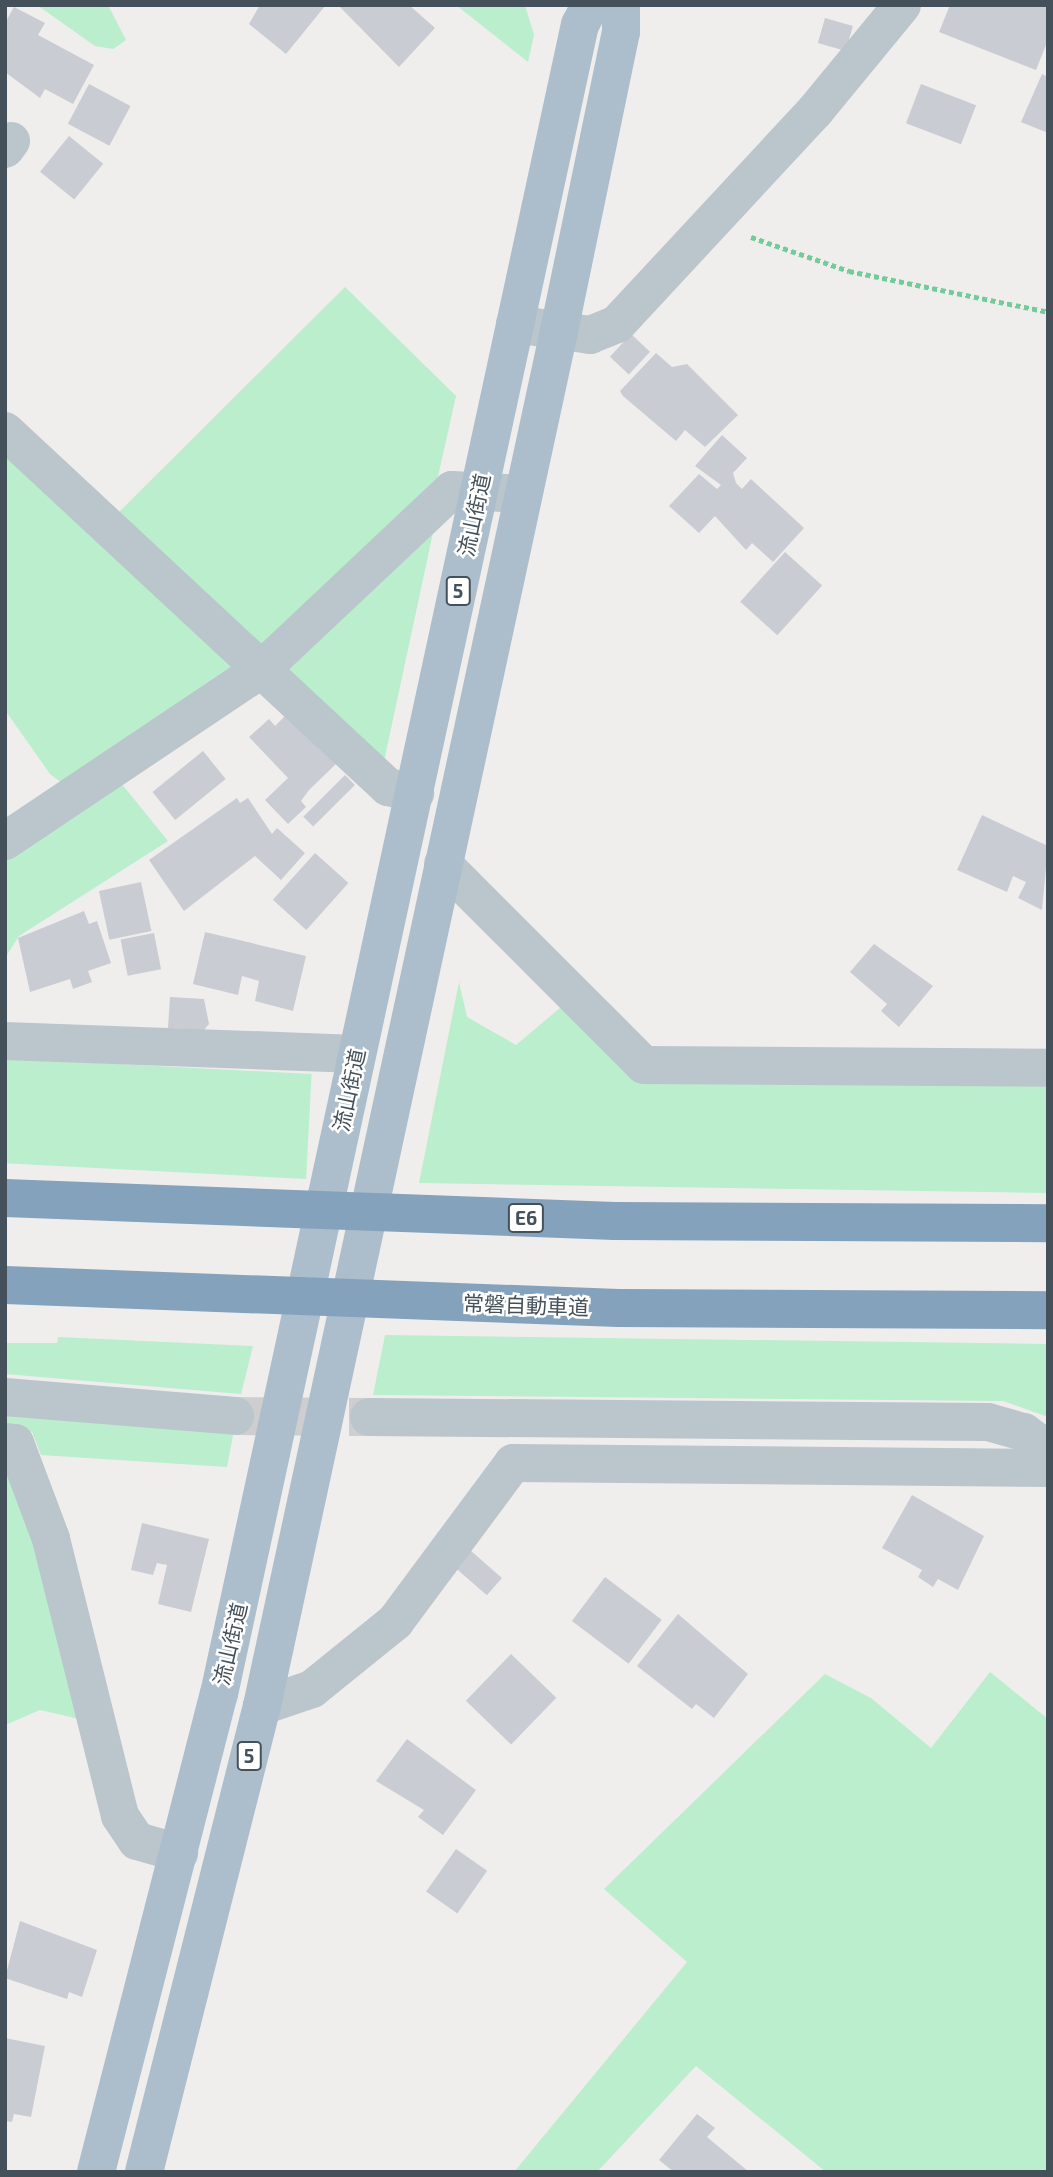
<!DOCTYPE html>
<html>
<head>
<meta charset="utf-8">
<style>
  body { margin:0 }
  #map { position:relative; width:1053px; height:2177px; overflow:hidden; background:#f0eded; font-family:"Exo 2","Noto Sans JP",sans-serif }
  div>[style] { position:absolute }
  .green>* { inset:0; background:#baeecc; transform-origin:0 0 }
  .building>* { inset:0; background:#c9ccd2; transform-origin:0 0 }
  .minor-tunnel>* { height:38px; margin-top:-19px; transform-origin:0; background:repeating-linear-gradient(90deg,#ceced0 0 38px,transparent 0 57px) }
  .path>* { height:4.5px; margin-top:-2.25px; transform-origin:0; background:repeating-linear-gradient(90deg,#73cb9c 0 5px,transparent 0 8.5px) }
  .minor>* { height:38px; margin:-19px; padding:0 19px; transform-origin:19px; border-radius:19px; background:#bbc5cc }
  .major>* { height:38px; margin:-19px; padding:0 19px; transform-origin:19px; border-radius:19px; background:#acbecc }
  .highway>* { height:38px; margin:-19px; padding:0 19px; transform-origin:19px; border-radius:19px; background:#84a2bc }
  span { translate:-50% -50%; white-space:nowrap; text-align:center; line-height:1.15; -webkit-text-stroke:5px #fff; paint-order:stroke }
  .shield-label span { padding:2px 5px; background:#fff; border:2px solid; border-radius:5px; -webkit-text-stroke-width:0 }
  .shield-label { font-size:19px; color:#45515a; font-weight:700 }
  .street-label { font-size:21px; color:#45515a }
  .frame { position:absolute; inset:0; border:7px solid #45515a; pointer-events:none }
</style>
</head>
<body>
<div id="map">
  <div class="green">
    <div style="clip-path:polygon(37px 5px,108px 5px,126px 40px,113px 49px,95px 46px)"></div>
    <div style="clip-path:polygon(456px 5px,525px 5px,534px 35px,528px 62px)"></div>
    <div style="clip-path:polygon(345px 287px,456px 396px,437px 481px,259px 650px,114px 517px)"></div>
    <div style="clip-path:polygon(5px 450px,239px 665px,69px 788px,50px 774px,5px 710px)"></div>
    <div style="clip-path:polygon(434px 528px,383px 766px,279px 664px)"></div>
    <div style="clip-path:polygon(121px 783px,168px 841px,19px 936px,5px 958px,5px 859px)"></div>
    <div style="clip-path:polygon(459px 982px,467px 1017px,516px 1045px,567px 1002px,637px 1076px,1048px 1083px,1048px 1193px,419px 1183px)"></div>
    <div style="left:5px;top:1058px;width:307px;height:105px;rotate:3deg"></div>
    <div style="clip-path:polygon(385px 1335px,1048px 1344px,1048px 1417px,1003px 1401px,373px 1395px)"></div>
    <div style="clip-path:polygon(58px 1337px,252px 1346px,253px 1346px,241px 1394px,5px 1374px,5px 1343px,57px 1343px)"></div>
    <div style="clip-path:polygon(5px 1411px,234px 1430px,227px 1467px,41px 1455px,32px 1432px,5px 1427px)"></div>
    <div style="clip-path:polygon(5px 1463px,11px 1466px,88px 1721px,40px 1710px,5px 1725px)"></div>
    <div style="clip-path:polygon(990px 1672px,1048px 1719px,1048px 2172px,826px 2172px,696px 2066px,597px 2172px,514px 2172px,687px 1962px,604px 1889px,825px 1674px,871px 1698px,931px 1748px)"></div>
  </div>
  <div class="building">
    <div style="clip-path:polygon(260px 5px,324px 5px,325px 6px,286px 54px,249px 24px)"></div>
    <div style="clip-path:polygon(338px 5px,409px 5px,435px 28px,399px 67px)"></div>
    <div style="clip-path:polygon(950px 5px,1048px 5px,1048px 40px,1036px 70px,939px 32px)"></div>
    <div style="clip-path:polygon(14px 7px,45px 23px,38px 35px,94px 65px,73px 104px,45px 89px,40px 98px,5px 72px,5px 23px)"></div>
    <div style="left:825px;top:18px;width:29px;height:26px;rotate:16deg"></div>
    <div style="clip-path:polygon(1042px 74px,1048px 77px,1048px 133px,1021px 122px)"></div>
    <div style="left:89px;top:84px;width:47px;height:45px;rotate:28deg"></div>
    <div style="left:921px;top:84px;width:59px;height:42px;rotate:21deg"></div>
    <div style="left:69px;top:136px;width:44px;height:46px;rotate:39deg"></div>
    <div style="left:631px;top:334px;width:26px;height:31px;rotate:43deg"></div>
    <div style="clip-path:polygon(656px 353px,672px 367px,687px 364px,738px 415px,705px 447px,685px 430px,676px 441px,623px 396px,620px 391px)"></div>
    <div style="clip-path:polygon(722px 435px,747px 458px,733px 473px,736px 483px,742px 489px,751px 479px,804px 528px,773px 562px,752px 543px,746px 550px,715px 516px,699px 533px,669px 506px,699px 474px,717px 489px,721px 485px,695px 466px)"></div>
    <div style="left:785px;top:552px;width:50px;height:67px;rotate:42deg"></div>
    <div style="clip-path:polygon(290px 711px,338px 762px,309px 790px,301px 801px,306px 807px,288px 824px,265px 800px,288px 778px,249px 737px,269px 719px,275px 726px)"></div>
    <div style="left:203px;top:751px;width:36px;height:65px;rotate:51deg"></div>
    <div style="left:345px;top:775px;width:14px;height:59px;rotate:45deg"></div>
    <div style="clip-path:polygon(237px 798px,240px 803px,248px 798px,272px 834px,277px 828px,305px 853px,281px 880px,255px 856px,184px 911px,149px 860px)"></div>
    <div style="clip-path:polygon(982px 815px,1048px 846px,1042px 910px,1018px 898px,1026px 882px,1013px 876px,1007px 892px,957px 870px)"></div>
    <div style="left:315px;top:853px;width:45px;height:63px;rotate:42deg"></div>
    <div style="left:141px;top:882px;width:50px;height:43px;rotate:78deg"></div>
    <div style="clip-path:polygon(84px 911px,89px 924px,97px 921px,111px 963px,88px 971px,92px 982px,73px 989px,70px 979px,30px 992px,18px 938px)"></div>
    <div style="clip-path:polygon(205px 932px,306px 956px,293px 1011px,255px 1001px,259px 981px,242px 976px,238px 995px,193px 984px)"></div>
    <div style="left:154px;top:933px;width:37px;height:34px;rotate:79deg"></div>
    <div style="clip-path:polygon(874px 944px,933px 986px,899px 1027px,881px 1011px,887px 1004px,850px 972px)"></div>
    <div style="clip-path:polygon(170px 997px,204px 999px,209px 1024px,204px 1030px,168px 1028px)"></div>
    <div style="clip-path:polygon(912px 1495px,984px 1536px,958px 1590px,938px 1579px,933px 1587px,918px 1577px,922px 1570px,882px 1548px)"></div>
    <div style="clip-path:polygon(142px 1523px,209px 1539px,191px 1612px,158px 1604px,167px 1565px,157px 1563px,153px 1575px,131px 1570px)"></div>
    <div style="left:471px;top:1551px;width:41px;height:23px;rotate:41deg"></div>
    <div style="left:605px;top:1577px;width:71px;height:55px;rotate:37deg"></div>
    <div style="clip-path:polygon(678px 1614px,748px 1674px,714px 1718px,696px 1704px,692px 1709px,637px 1666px)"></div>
    <div style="left:511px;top:1654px;width:63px;height:65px;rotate:44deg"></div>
    <div style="clip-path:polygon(407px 1739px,476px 1790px,443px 1835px,418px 1817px,424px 1810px,376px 1781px)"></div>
    <div style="left:456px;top:1849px;width:38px;height:52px;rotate:35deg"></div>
    <div style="clip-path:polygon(20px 1921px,97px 1950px,82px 1997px,69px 1992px,67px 1999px,5px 1978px)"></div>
    <div style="clip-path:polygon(5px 2038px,45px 2046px,31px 2117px,14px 2114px,12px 2122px,5px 2121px)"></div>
    <div style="clip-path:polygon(697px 2114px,715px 2128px,707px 2137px,749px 2172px,674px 2172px,659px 2160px)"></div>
  </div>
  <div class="minor-tunnel">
    <div style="left:235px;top:1416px;width:134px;rotate:0.4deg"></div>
  </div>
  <div class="path">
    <div style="left:751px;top:237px;width:104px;rotate:19.1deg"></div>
    <div style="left:849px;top:271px;width:203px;rotate:11.6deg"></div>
  </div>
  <div class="minor">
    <div style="left:5px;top:149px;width:10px;rotate:-53deg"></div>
    <div style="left:515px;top:324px;width:76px;rotate:8.3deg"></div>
    <div style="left:590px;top:335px;width:29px;rotate:-22deg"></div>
    <div style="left:617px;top:324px;width:291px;rotate:-47.1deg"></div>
    <div style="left:815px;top:111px;width:137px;rotate:-50.6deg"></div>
    <div style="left:5px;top:431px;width:523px;rotate:42.91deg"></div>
    <div style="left:388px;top:787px;width:28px;rotate:13deg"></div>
    <div style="left:5px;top:841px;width:309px;rotate:-33.8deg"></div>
    <div style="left:262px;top:669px;width:261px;rotate:-43.3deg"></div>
    <div style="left:452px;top:490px;width:70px;rotate:3.3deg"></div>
    <div style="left:443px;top:864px;width:284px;rotate:45deg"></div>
    <div style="left:644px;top:1065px;width:404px;rotate:0.4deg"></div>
    <div style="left:5px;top:1041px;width:352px;rotate:2.1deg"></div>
    <div style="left:5px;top:1397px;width:231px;rotate:4.7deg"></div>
    <div style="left:369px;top:1417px;width:619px;rotate:0.46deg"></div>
    <div style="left:988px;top:1422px;width:37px;rotate:16deg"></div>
    <div style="left:1024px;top:1432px;width:30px;rotate:37deg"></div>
    <div style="left:5px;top:1442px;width:10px;rotate:6deg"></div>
    <div style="left:15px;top:1443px;width:103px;rotate:69.4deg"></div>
    <div style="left:51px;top:1539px;width:285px;rotate:76deg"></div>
    <div style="left:120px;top:1816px;width:30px;rotate:56deg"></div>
    <div style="left:137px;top:1841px;width:44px;rotate:15.9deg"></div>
    <div style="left:262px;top:1706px;width:53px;rotate:-18.8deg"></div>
    <div style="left:312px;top:1689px;width:107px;rotate:-38.9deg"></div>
    <div style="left:395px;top:1622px;width:198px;rotate:-53.4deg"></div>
    <div style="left:513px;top:1463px;width:535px;rotate:0.54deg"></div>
  </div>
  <div class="major">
    <div style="left:96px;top:2172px;width:494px;rotate:-75.6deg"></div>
    <div style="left:219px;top:1694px;width:1708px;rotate:-77.8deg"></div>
    <div style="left:580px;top:25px;width:22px;rotate:-63deg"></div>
    <div style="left:144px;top:2172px;width:481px;rotate:-75.8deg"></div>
    <div style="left:262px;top:1706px;width:1407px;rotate:-77.81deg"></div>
    <div style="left:559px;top:331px;width:305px;rotate:-78.3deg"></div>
    <div style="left:621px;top:32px;width:27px;rotate:-90deg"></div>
  </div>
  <div class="highway">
    <div style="left:5px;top:1198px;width:610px;rotate:2.16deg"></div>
    <div style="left:615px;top:1221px;width:433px;rotate:0.3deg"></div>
    <div style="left:5px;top:1285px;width:614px;rotate:2.15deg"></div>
    <div style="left:619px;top:1308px;width:429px;rotate:0.3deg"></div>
  </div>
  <div class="shield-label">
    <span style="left:458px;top:591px">5</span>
    <span style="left:526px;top:1218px">E6</span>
    <span style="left:249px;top:1756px">5</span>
  </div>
  <div class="street-label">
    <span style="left:474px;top:515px;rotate:-78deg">流山街道</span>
    <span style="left:349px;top:1090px;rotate:-78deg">流山街道</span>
    <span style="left:526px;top:1305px;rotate:2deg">常磐自動車道</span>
    <span style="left:230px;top:1644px;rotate:-77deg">流山街道</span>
  </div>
  <div class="frame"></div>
</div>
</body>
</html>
